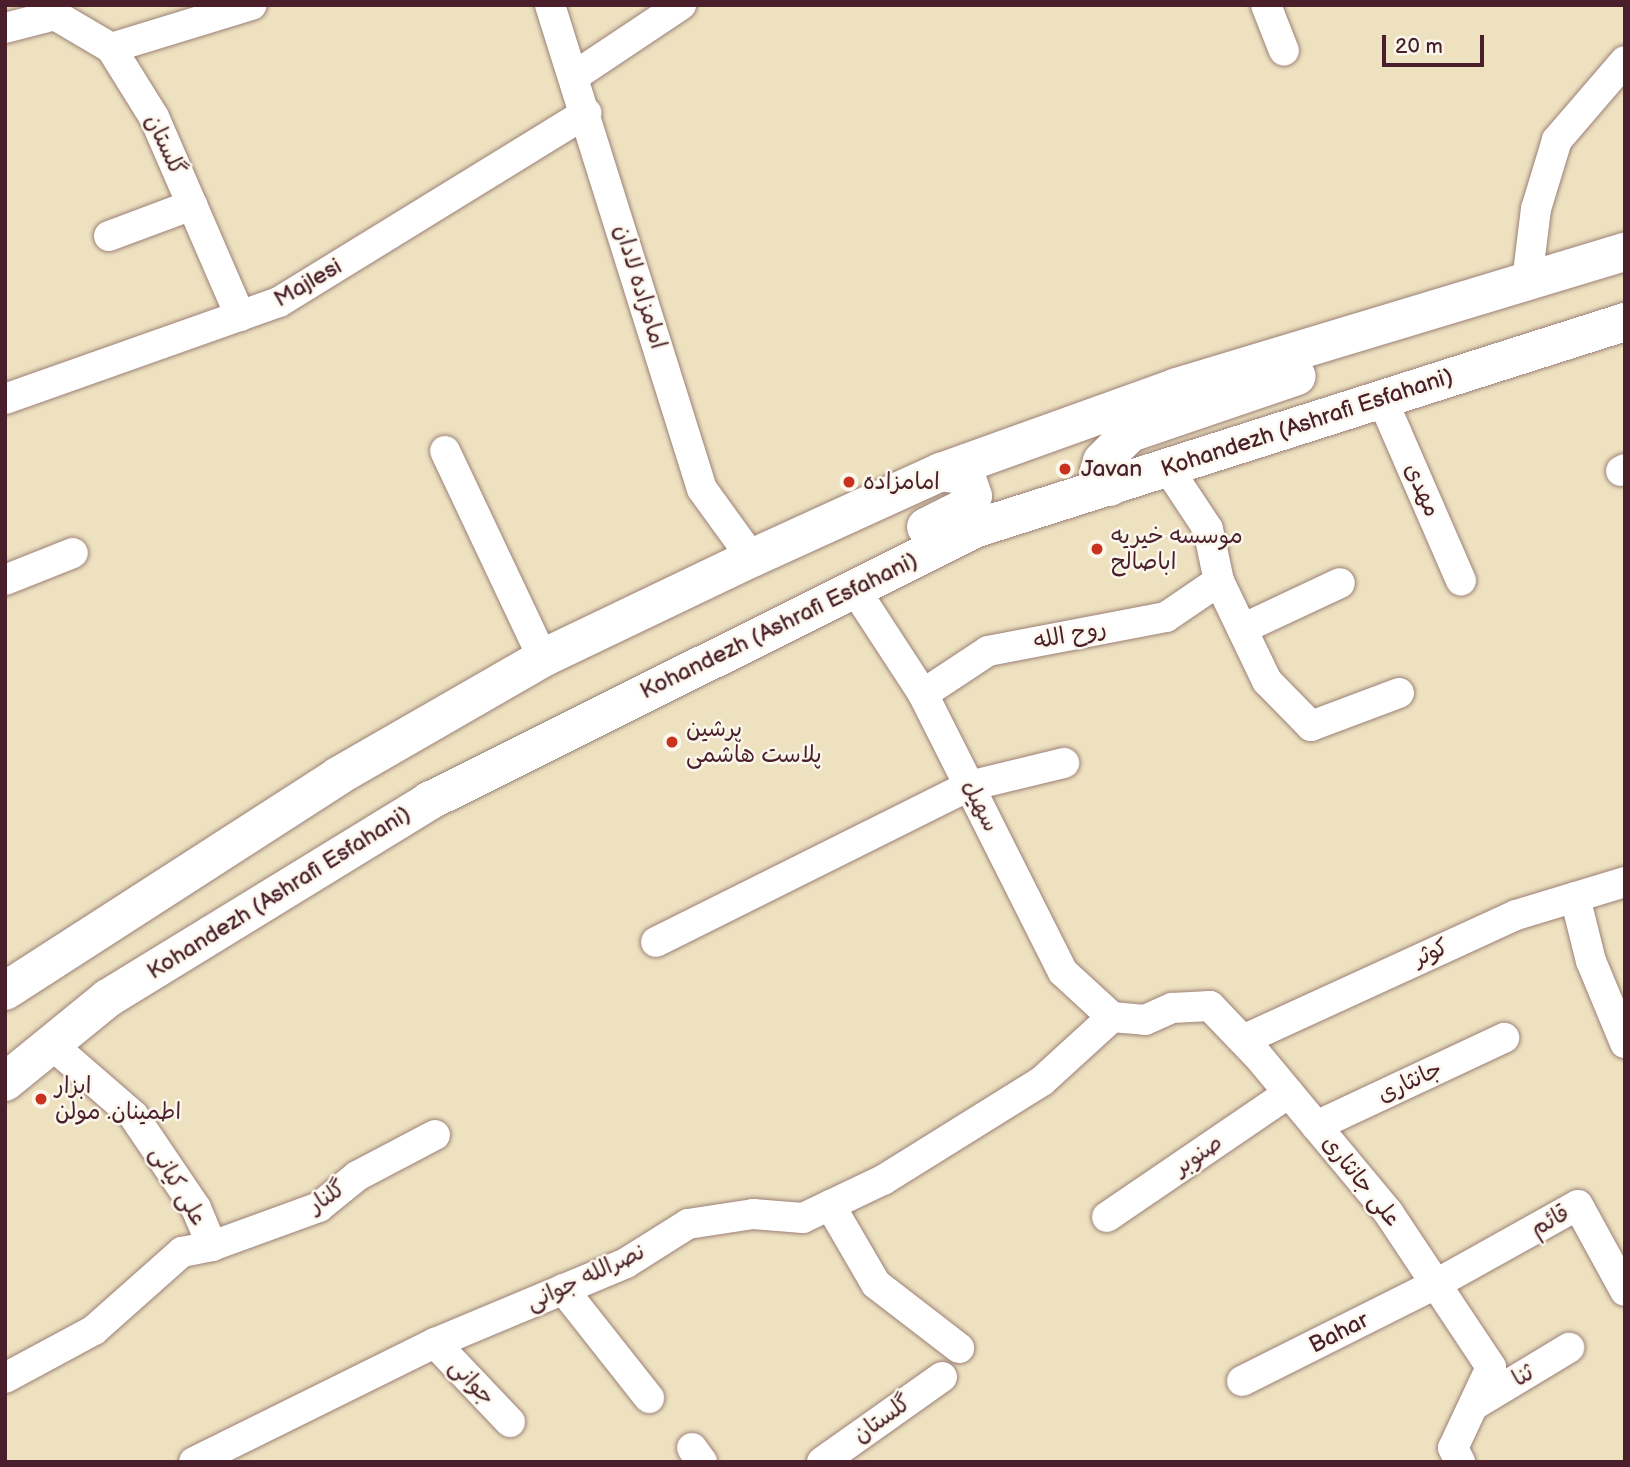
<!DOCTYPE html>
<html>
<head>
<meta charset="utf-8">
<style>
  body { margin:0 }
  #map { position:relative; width:1630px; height:1467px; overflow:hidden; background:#ede1c0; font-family:"Balsamiq Sans","Playpen Sans Arabic",sans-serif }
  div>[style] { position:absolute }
  .roads { filter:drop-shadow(0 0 2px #9c8076) drop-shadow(0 0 2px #9c8076) }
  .minor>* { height:30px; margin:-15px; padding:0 15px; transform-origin:15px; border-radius:15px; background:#fff }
  .primary>* { height:38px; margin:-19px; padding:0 19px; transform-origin:19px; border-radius:19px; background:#fff }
  .dots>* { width:19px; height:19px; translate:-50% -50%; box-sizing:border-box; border:4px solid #fbf7ec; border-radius:50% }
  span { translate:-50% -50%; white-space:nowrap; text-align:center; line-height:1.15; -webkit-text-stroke:5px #fbf7ec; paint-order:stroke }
  .street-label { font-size:23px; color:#4a1f2b }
  .poi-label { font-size:23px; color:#4a1f2b }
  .left { translate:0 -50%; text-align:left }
  .frame { position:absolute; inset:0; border:7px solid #4a1f2b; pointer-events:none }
  .scale { position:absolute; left:1382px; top:35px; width:102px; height:32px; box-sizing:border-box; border:4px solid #4a1f2b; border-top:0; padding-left:9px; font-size:21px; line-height:24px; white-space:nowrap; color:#4a1f2b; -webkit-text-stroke:5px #fbf7ec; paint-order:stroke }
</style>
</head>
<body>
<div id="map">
  <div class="roads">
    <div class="minor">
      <div style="left:49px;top:5px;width:12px;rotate:59deg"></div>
      <div style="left:55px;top:15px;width:65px;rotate:30.5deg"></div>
      <div style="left:111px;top:48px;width:81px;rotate:58.1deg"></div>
      <div style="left:154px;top:117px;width:217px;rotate:66.6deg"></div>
      <div style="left:550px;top:5px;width:507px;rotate:72.57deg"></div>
      <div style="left:702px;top:489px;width:85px;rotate:54.1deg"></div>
      <div style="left:1266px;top:5px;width:49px;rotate:68.6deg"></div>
      <div style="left:5px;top:28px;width:52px;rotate:-14.6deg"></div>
      <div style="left:111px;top:48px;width:147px;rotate:-17deg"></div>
      <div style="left:573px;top:77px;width:130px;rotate:-33.7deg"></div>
      <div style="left:109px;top:236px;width:89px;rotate:-20.5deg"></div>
      <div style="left:1527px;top:281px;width:73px;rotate:-82.9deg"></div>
      <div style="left:1536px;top:209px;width:72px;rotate:-73.1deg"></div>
      <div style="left:1557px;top:140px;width:104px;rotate:-49.3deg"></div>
      <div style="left:5px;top:399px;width:291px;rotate:-19.5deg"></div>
      <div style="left:279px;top:302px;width:361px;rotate:-31.6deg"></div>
      <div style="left:1382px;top:399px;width:198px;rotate:66.5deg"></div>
      <div style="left:445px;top:451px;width:229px;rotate:64.7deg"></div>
      <div style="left:1167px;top:467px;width:74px;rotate:56.5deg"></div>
      <div style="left:1208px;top:529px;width:53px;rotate:78.1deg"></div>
      <div style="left:1219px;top:581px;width:111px;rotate:64.4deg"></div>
      <div style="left:1267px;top:681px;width:63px;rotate:45.6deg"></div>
      <div style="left:1311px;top:726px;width:94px;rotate:-20.6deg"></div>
      <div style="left:1621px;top:471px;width:4px;rotate:-27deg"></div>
      <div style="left:5px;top:580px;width:73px;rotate:-21.7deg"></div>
      <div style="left:854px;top:588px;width:126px;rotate:56.9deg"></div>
      <div style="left:923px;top:694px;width:311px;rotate:63.3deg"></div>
      <div style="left:1063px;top:972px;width:67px;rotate:42.6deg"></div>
      <div style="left:1242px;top:629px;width:108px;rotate:-25.1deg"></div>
      <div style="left:923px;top:694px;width:78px;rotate:-33.5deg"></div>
      <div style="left:988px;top:651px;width:181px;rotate:-10.8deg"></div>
      <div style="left:1166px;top:617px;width:64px;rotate:-34.2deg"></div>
      <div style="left:1575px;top:897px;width:66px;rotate:76deg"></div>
      <div style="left:1591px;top:961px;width:89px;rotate:67.5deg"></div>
      <div style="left:656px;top:942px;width:350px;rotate:-26.5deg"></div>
      <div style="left:969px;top:786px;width:98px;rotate:-13.6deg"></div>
      <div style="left:1112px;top:1017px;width:33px;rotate:5deg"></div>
      <div style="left:1145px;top:1020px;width:30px;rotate:-24deg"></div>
      <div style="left:1172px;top:1008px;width:38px;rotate:-3deg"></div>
      <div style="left:1210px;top:1006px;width:69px;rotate:46.2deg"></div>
      <div style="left:1258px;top:1056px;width:203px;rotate:50.2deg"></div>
      <div style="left:1388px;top:1212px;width:186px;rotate:56.4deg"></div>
      <div style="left:1491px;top:1367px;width:89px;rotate:115.1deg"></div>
      <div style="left:1453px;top:1448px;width:16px;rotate:63deg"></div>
      <div style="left:1243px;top:1040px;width:300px;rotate:-24.6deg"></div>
      <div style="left:1516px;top:915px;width:114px;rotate:-16.8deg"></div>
      <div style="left:1316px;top:1126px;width:208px;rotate:-25.1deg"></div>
      <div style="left:830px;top:1205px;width:91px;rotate:59.8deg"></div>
      <div style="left:876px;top:1284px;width:105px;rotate:37.6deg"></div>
      <div style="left:1107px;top:1217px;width:220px;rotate:-34.3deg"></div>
      <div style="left:212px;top:1246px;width:114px;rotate:-20deg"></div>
      <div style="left:319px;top:1207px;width:49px;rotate:-39.2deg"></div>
      <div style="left:357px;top:1176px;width:88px;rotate:-27.7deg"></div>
      <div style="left:563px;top:1289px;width:139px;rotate:51.7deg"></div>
      <div style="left:435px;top:1343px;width:109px;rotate:46.5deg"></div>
      <div style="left:5px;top:1378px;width:101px;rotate:-28.3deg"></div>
      <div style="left:94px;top:1330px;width:118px;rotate:-41.6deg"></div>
      <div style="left:182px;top:1252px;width:31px;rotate:-11deg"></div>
      <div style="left:212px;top:1246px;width:41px;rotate:-112.8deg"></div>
      <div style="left:196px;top:1208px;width:112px;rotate:-124.1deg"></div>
      <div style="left:133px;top:1115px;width:108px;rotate:-139.1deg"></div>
      <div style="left:1242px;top:1381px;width:217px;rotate:-26.6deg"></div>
      <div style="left:1436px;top:1284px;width:162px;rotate:-29.1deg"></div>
      <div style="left:1578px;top:1205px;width:98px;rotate:61.3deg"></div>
      <div style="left:1476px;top:1404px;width:109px;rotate:-31.1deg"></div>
      <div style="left:692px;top:1448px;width:17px;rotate:54deg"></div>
      <div style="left:194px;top:1462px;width:269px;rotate:-26.3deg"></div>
      <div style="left:435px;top:1343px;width:207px;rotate:-22.7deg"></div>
      <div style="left:626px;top:1263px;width:73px;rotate:-32.2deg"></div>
      <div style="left:688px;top:1224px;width:66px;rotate:-8.7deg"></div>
      <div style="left:753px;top:1214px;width:50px;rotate:4.6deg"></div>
      <div style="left:803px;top:1218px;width:89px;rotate:-25.4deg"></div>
      <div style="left:883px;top:1180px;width:187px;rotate:-31.9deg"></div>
      <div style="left:1042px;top:1081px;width:95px;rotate:-42.4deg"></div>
      <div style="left:822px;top:1462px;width:147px;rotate:-35.3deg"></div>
    </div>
    <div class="primary">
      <div style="left:1110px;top:487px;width:19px;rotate:-125deg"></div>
      <div style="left:1099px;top:471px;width:10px;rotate:-73deg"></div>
      <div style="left:1102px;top:461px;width:40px;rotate:-45deg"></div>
      <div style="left:1130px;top:433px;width:176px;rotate:-18.8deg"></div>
      <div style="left:926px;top:527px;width:45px;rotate:-26.6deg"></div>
      <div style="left:966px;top:507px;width:13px;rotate:-58deg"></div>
      <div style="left:973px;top:496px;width:21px;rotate:-109deg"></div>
      <div style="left:966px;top:476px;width:25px;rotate:-171deg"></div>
      <div style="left:5px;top:991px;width:396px;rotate:-32.8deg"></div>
      <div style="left:338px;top:776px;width:237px;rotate:-29.9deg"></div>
      <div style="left:543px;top:658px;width:232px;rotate:-25.6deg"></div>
      <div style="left:752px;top:558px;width:208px;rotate:-24.5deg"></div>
      <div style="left:941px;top:472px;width:251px;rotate:-19.8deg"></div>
      <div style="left:1177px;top:387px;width:468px;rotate:-16.8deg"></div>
      <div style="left:5px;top:1082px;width:133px;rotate:-39.2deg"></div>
      <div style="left:108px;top:998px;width:377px;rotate:-31.5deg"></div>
      <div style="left:429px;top:801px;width:612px;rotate:-26.48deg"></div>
      <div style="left:977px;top:528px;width:680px;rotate:-17.64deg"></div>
    </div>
  </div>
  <div class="dots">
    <div style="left:1065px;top:469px;background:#c8321e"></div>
    <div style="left:849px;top:482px;background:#c8321e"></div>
    <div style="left:1097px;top:549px;background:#c8321e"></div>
    <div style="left:672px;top:742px;background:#c8321e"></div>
    <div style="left:41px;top:1099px;background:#c8321e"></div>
  </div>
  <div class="street-label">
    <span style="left:165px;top:145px;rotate:65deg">گلستان</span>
    <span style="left:308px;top:283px;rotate:-30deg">Majlesi</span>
    <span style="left:640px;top:287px;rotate:73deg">امامزاده لادان</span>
    <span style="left:1307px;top:423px;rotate:-18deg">Kohandezh (Ashrafi Esfahani)</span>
    <span style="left:1422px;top:490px;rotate:66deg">مهدی</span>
    <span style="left:779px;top:626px;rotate:-26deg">Kohandezh (Ashrafi Esfahani)</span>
    <span style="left:1070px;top:635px;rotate:-11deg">روح الله</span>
    <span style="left:980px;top:806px;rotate:63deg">سهیل</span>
    <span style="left:279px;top:893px;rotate:-32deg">Kohandezh (Ashrafi Esfahani)</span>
    <span style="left:1431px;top:953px;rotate:-24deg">کوثر</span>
    <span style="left:1410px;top:1082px;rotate:-25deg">جانثاری</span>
    <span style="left:1198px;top:1155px;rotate:-34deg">صنوبر</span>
    <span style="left:1361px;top:1181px;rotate:51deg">علی جانثاری</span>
    <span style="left:178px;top:1186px;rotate:59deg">علی کیانی</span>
    <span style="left:327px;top:1197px;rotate:-34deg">گلنار</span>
    <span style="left:1550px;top:1221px;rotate:-29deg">قائم</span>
    <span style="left:586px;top:1277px;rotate:-25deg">نصرالله جوانی</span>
    <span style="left:1339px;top:1333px;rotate:-27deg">Bahar</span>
    <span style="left:1523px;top:1376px;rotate:-31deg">ثنا</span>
    <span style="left:472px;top:1382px;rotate:46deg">جوانی</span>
    <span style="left:882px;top:1419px;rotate:-35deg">گلستان</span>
  </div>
  <div class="poi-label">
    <span class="left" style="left:1081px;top:469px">Javan</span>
    <span class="left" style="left:863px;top:482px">امامزاده</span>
    <span class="left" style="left:1111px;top:549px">موسسه خیریه<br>اباصالح</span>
    <span class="left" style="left:686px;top:742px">پرشین<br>پلاست هاشمی</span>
    <span class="left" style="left:55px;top:1099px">ابزار<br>اطمینان. مولن</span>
  </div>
  <div class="frame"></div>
  <div class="scale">20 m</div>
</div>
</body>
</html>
